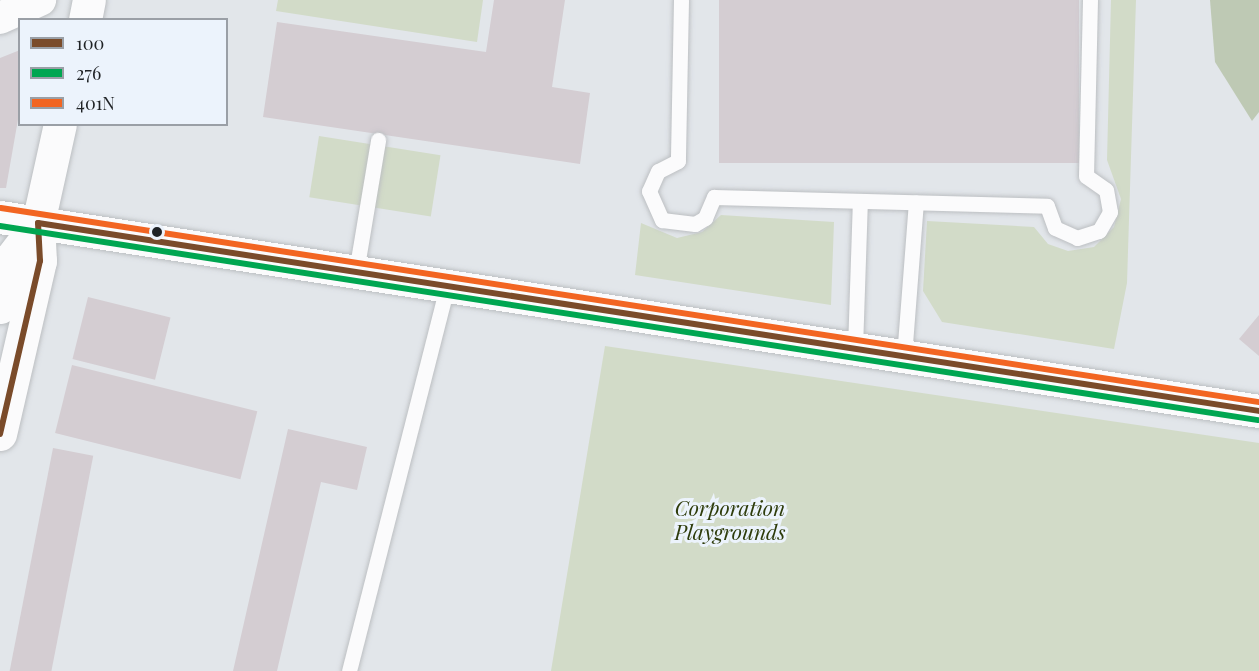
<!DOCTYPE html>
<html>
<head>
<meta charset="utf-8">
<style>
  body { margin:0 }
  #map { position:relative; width:1259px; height:671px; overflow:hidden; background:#e2e6ea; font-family:"Playfair Display",serif }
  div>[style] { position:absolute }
  .green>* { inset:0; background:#d2dbc8; transform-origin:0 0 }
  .forest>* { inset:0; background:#bec9b4 }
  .building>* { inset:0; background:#d4cdd2; transform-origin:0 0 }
  .roads { filter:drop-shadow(0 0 2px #bcbfc2) drop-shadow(0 0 2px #bcbfc2) }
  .service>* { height:15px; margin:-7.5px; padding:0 7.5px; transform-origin:7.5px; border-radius:7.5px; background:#fbfbfc }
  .minor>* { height:32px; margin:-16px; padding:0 16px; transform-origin:16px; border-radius:16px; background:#fbfbfc }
  .secondary>* { height:33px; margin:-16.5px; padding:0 16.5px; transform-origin:16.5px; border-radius:16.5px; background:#fbfbfc }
  .primary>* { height:33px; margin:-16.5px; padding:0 16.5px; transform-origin:16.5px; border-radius:16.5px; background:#fbfbfc }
  .bus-1>* { height:6px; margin:-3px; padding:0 3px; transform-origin:3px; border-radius:3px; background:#7a4b2a }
  .bus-2>* { height:6px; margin:-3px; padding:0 3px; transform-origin:3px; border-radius:3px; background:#00a651 }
  .bus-3>* { height:6px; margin:-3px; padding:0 3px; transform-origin:3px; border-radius:3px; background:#f26522 }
  .dots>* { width:16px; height:16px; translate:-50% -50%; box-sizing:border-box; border:3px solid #ecf3fc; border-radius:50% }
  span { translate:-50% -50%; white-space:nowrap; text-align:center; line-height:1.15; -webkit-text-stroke:6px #ecf3fc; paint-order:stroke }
  .park-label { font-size:21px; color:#2e3c0b; font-style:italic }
  .legend { position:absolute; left:18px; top:18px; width:210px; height:108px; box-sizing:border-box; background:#ecf3fc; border:2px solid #9a9fa6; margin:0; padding:8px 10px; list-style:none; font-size:18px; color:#1f2225 }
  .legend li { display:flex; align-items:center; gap:12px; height:30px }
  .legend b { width:30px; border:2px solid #9a9fa6 }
</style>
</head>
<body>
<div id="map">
  <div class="green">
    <div style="clip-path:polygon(278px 0,483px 0,477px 42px,276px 11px)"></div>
    <div style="clip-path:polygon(1111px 0,1136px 0,1127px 283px,1114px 349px,942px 322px,923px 291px,927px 221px,1034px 227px,1048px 244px,1068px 251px,1094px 247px,1114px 227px,1121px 199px,1107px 160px)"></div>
    <div style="left:319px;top:136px;width:123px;height:62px;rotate:9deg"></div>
    <div style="clip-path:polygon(721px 215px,834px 222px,831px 305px,635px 275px,641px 223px,677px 238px,702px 232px)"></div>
    <div style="clip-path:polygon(605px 346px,1259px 443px,1259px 671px,551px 671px)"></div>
  </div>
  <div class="forest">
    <div style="clip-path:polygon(1210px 0,1259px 0,1259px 112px,1252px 121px,1215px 62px)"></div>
  </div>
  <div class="building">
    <div style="clip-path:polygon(494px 0,565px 0,552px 87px,590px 93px,580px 164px,263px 117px,277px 22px,486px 52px)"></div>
    <div style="left:719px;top:0;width:360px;height:163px"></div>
    <div style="clip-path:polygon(20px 50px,20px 108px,6px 188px,0 188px,0 58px)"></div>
    <div style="left:88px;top:297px;width:85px;height:64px;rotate:14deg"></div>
    <div style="clip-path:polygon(1259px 315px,1259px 356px,1239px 339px)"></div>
    <div style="left:72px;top:365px;width:191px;height:70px;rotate:14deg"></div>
    <div style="clip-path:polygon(288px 429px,367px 447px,357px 490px,321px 482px,277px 671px,233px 671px)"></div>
    <div style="left:53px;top:448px;width:41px;height:229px;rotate:11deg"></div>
  </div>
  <div class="roads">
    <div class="service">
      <div style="left:681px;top:0;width:161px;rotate:91.1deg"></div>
      <div style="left:678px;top:161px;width:22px;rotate:153deg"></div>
      <div style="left:658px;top:171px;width:22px;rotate:114deg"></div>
      <div style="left:649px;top:191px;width:32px;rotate:66deg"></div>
      <div style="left:662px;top:220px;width:33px;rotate:7deg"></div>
      <div style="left:695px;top:224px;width:12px;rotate:-31deg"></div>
      <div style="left:705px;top:218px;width:23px;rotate:-67deg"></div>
      <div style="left:714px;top:197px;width:333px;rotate:1.5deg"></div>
      <div style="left:1047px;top:206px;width:23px;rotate:70deg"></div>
      <div style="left:1055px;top:228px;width:24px;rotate:24deg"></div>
      <div style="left:1077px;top:238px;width:23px;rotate:-18deg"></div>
      <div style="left:1099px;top:231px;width:22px;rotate:-60deg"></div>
      <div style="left:1110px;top:212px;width:22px;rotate:-100deg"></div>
      <div style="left:1106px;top:190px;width:24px;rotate:-145deg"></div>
      <div style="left:1086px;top:176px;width:176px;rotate:-88.7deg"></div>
      <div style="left:356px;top:272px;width:134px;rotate:-80.5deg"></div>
      <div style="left:855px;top:349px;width:148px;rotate:-88.1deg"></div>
      <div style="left:904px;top:357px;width:155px;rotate:-85.6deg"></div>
      <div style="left:349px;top:671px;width:397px;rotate:-75.7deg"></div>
    </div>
    <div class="minor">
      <div style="left:0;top:18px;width:44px;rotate:-24.2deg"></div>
    </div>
    <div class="secondary">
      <div style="left:85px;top:20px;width:20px;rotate:-79deg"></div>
      <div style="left:0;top:307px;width:50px;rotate:-77.3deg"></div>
      <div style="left:11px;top:258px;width:44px;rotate:-52.4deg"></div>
      <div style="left:0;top:434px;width:178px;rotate:-77deg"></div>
      <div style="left:40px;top:261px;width:38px;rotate:-93deg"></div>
      <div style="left:38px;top:223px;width:101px;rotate:-77.5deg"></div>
    </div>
    <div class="primary">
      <div style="left:0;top:217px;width:1274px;rotate:8.76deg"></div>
    </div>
  </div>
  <div class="bus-1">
    <div style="left:0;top:434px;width:178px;rotate:-77deg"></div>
    <div style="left:40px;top:261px;width:38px;rotate:-93deg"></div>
    <div style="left:38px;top:223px;width:1235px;rotate:8.75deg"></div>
  </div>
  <div class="bus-2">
    <div style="left:0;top:226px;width:1273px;rotate:8.77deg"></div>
  </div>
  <div class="bus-3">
    <div style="left:1px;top:208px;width:1273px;rotate:8.77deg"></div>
  </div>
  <div class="dots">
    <div style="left:157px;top:232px;background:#1f2225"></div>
  </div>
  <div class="park-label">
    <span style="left:730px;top:519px">Corporation<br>Playgrounds</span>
  </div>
  <ul class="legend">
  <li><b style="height:8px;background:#7a4b2a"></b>100</li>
  <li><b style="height:8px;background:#00a651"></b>276</li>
  <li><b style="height:8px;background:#f26522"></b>401N</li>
  </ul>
</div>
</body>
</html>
